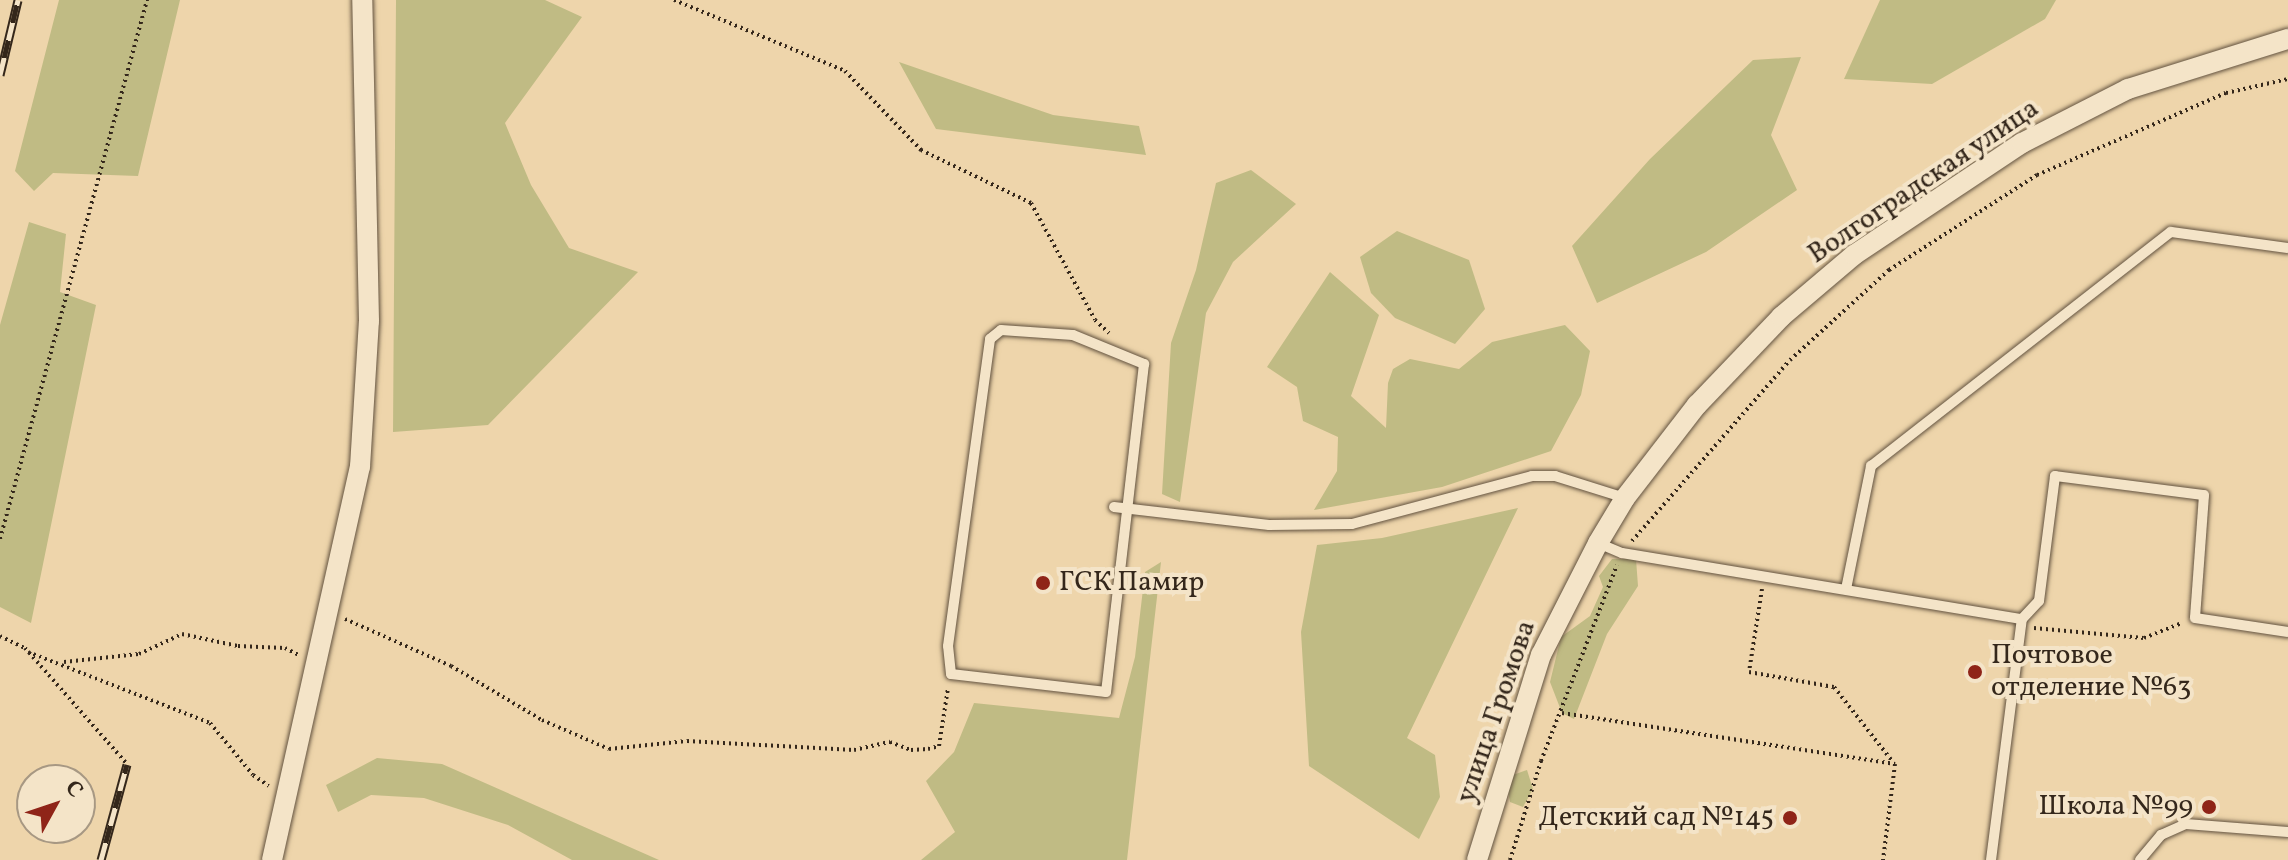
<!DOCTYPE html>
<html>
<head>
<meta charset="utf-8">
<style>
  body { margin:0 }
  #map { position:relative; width:2288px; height:860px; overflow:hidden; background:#eed5ab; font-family:Vollkorn,serif }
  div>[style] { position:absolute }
  .green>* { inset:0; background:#c0bb84 }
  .path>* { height:4px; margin-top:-2px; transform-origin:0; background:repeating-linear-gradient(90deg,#34271b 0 2px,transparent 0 6px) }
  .roads { filter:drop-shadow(0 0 2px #62523f) drop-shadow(0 0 2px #62523f) }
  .service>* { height:10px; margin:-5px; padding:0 5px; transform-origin:5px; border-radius:5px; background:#f4e4c8 }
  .minor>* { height:20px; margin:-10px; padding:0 10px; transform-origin:10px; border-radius:10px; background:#f4e4c8 }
  .rail>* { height:9px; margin-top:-4.5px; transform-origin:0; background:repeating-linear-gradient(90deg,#f4e4c8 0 18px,#34271b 0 36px); box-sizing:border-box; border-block:2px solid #34271b }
  .dots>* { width:22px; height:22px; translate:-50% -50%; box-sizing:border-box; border:4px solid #f4e4c8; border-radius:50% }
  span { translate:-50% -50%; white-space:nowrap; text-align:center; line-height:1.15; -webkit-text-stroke:8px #f4e4c8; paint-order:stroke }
  .street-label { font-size:28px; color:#34271b }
  .poi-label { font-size:28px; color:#34271b }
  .left { translate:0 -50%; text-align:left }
  .right { translate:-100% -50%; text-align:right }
  .north { position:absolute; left:16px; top:764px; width:80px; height:80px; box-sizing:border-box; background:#f4e4c8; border:2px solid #a79883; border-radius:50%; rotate:50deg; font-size:22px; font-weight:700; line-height:32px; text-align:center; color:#34271b }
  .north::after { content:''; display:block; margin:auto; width:28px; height:36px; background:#8f2418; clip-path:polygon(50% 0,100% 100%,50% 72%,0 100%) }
</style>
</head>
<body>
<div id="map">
  <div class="green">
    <div style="clip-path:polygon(59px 0,180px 0,138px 176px,53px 173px,34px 191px,15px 171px)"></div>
    <div style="clip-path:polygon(396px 0,545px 0,582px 17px,505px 123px,531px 185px,569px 248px,638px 272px,488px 425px,393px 432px)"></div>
    <div style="clip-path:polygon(1880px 0,2056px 0,2045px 19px,1932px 84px,1844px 79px)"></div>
    <div style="clip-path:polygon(1801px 57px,1771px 135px,1797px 190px,1706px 252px,1597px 303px,1572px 246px,1650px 159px,1753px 60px)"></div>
    <div style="clip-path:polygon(899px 62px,1053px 115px,1139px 126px,1146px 155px,936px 129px)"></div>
    <div style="clip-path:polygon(1251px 170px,1296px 204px,1233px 262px,1206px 313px,1180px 502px,1162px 494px,1171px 343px,1196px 270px,1216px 183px)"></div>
    <div style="clip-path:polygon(29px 222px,66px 234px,60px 292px,96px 305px,31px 623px,0 607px,0 325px)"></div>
    <div style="clip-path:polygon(1397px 231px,1469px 260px,1485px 309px,1455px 344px,1395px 318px,1371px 293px,1360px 257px)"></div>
    <div style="clip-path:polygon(1330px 272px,1379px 315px,1351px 396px,1386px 428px,1388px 383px,1393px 369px,1410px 359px,1459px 369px,1492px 342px,1565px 325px,1590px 351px,1581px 395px,1551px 451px,1442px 487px,1314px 510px,1337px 471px,1338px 437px,1303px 421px,1297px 387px,1267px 367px)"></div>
    <div style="clip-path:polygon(1518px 508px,1407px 738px,1435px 755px,1440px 797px,1419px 839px,1309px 766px,1301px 632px,1317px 545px,1382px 538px)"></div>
    <div style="clip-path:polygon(1612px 559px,1636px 559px,1638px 586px,1607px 634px,1574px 719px,1562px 713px,1550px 682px,1561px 637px,1590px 616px,1603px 587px,1599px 576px)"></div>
    <div style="clip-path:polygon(1161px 562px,1127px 860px,921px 860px,955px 832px,926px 781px,954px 752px,974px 703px,1119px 718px,1135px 657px,1145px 572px)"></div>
    <div style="clip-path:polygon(377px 758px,442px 764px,659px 860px,572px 860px,508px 825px,424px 798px,371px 795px,338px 812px,326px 785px)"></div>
    <div style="clip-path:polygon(1527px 770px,1533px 789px,1523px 807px,1510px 802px,1508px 790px,1513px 775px)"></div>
  </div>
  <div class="path">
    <div style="left:674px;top:0;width:185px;rotate:22.5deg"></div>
    <div style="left:845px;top:71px;width:110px;rotate:46.1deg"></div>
    <div style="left:921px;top:150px;width:122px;rotate:25.7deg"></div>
    <div style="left:1031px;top:203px;width:133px;rotate:61.3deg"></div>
    <div style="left:1095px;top:320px;width:19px;rotate:43deg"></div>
    <div style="left:0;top:539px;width:559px;rotate:-74.74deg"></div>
    <div style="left:1632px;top:541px;width:240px;rotate:-48.9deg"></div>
    <div style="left:1790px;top:360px;width:134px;rotate:-42.3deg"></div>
    <div style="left:1889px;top:270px;width:176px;rotate:-32.7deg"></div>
    <div style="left:2037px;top:175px;width:206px;rotate:-23.5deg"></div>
    <div style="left:2226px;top:93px;width:64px;rotate:-12.7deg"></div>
    <div style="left:1762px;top:589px;width:84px;rotate:98.9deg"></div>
    <div style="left:1749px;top:672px;width:86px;rotate:10deg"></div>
    <div style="left:1834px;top:687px;width:95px;rotate:51.8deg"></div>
    <div style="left:345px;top:619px;width:116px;rotate:23.9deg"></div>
    <div style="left:451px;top:666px;width:106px;rotate:30.7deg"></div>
    <div style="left:542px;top:720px;width:73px;rotate:23.4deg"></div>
    <div style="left:609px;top:749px;width:78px;rotate:-5.9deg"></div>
    <div style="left:687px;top:741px;width:167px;rotate:3.1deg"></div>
    <div style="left:854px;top:750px;width:37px;rotate:-13deg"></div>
    <div style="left:890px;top:742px;width:22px;rotate:21deg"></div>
    <div style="left:911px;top:750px;width:17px;rotate:-3deg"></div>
    <div style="left:928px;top:749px;width:11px;rotate:-15deg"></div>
    <div style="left:939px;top:746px;width:59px;rotate:-81.2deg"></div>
    <div style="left:2034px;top:628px;width:110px;rotate:5.2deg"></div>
    <div style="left:2144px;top:638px;width:41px;rotate:-21.5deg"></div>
    <div style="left:0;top:636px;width:28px;rotate:26deg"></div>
    <div style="left:25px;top:648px;width:154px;rotate:48.7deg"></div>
    <div style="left:28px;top:652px;width:195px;rotate:21.3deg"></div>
    <div style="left:210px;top:723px;width:67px;rotate:50.4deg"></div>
    <div style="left:253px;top:775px;width:19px;rotate:35deg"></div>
    <div style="left:64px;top:662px;width:75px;rotate:-6.1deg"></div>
    <div style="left:139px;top:654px;width:47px;rotate:-24.9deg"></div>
    <div style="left:182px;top:634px;width:57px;rotate:12.1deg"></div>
    <div style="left:238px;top:646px;width:47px;rotate:2.4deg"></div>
    <div style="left:285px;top:648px;width:16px;rotate:27deg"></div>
    <div style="left:1562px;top:713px;width:337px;rotate:8.7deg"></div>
    <div style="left:1895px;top:764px;width:97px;rotate:97.1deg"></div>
    <div style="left:1510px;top:860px;width:104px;rotate:-72.6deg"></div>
    <div style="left:1541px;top:761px;width:210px;rotate:-68.8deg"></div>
  </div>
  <div class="roads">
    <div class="service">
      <div style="left:1001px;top:330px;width:72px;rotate:4deg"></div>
      <div style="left:1073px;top:335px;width:77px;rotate:22.2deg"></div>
      <div style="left:1144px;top:364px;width:330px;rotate:96.6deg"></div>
      <div style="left:1106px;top:692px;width:156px;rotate:-173.4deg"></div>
      <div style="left:951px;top:674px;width:28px;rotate:-96deg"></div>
      <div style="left:948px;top:646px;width:310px;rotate:-82.2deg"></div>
      <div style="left:990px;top:339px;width:14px;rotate:-39deg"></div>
      <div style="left:1114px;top:507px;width:156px;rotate:6.6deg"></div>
      <div style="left:1269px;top:525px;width:83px;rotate:-0.7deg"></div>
      <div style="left:1352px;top:524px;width:186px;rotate:-14.9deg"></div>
      <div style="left:1532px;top:476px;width:23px"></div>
      <div style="left:1555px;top:476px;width:73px;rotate:17.4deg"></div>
      <div style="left:1598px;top:543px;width:26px;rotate:23deg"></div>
      <div style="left:1622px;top:553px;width:405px;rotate:9.4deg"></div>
      <div style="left:1846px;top:589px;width:126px;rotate:-78.5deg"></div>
      <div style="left:1871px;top:466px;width:380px;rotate:-38deg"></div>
      <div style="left:2171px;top:232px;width:118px;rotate:7.8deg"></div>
      <div style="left:1991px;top:860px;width:243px;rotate:-82.7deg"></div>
      <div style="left:2022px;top:619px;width:25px;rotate:-47deg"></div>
      <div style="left:2039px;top:601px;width:126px;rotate:-82.7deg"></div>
      <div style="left:2055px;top:476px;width:150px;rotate:7.3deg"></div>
      <div style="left:2204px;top:495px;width:123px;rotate:94.2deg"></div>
      <div style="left:2195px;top:618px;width:94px;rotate:8.6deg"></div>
      <div style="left:2140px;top:860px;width:33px;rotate:-50deg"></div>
      <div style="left:2161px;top:835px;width:27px;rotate:-24deg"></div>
      <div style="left:2186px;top:824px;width:102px;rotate:4.5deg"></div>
    </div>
    <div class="minor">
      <div style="left:272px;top:860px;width:403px;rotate:-77.4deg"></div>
      <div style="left:360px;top:467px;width:146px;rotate:-86.5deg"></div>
      <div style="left:369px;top:321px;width:321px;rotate:-91.2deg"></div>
      <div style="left:1477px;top:860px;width:215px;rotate:-72.7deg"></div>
      <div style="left:1541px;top:655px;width:126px;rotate:-63deg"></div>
      <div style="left:1598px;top:543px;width:52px;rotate:-59deg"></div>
      <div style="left:1625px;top:498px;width:118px;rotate:-52.3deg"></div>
      <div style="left:1697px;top:405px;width:122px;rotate:-46.3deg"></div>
      <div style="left:1781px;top:317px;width:96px;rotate:-40.3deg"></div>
      <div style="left:1854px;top:255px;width:202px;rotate:-33.7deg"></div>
      <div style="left:2022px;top:143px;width:119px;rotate:-27deg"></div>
      <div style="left:2128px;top:89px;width:168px;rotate:-17.4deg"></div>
    </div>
  </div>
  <div class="rail">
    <div style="left:0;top:75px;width:77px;rotate:-76.5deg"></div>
    <div style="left:101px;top:860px;width:99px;rotate:-74.8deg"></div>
  </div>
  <div class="dots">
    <div style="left:1043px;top:583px;background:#8f2418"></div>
    <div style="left:1975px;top:672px;background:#8f2418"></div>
    <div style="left:2209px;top:807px;background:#8f2418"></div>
    <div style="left:1790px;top:818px;background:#8f2418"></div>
  </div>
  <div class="street-label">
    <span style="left:1924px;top:182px;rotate:-34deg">Волгоградская улица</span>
    <span style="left:1497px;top:712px;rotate:-71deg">улица Громова</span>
  </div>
  <div class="poi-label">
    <span class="left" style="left:1059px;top:583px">ГСК Памир</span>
    <span class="left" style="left:1991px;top:672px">Почтовое<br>отделение №63</span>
    <span class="right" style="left:2193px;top:807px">Школа №99</span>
    <span class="right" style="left:1774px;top:818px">Детский сад №145</span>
  </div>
  <div class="north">С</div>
</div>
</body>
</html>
